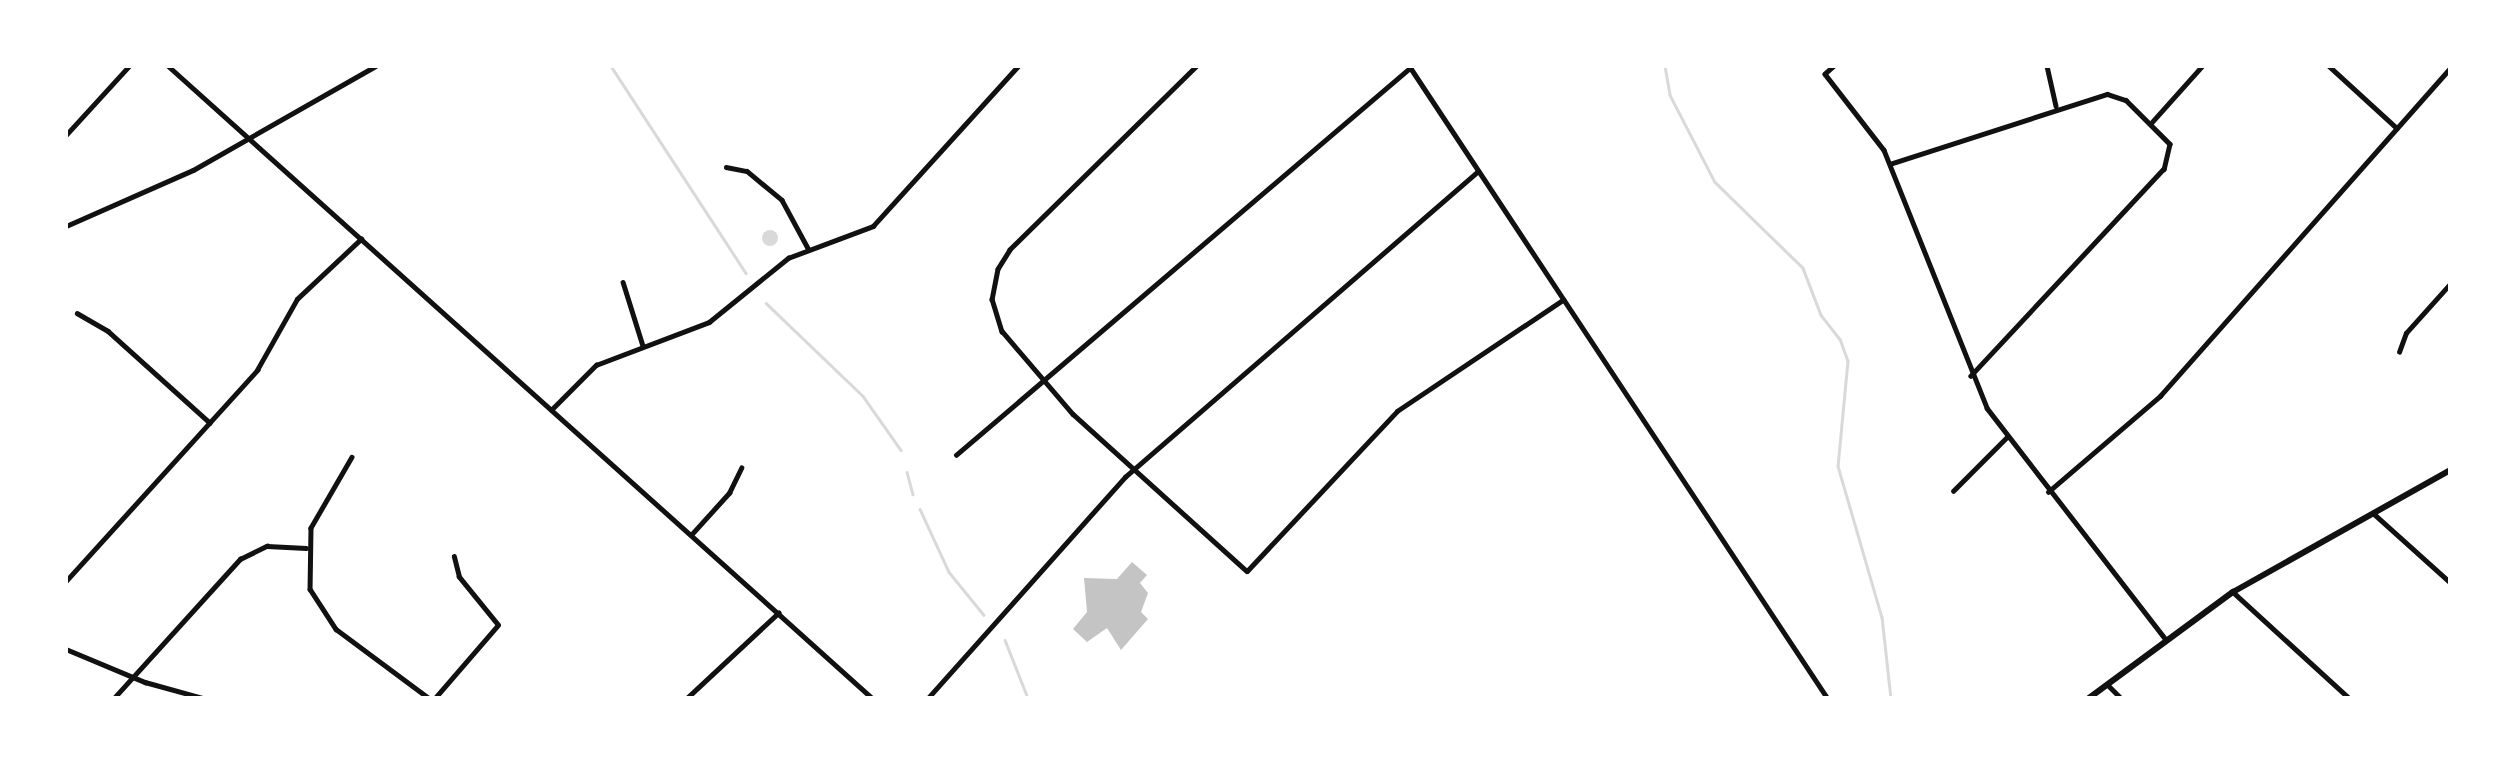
<!DOCTYPE html>
<html>
<head>
<meta charset="utf-8">
<style>
  body { margin:0 }
  #map { position:relative; width:2516px; height:764px; overflow:hidden; background:#fff; font-family:"Work Sans",sans-serif }
  div>[style] { position:absolute }
  .water>* { inset:0; background:#d9d9d9 }
  .round { border-radius:50% }
  .stream>* { height:2.5px; margin:-1.25px; padding:0 1.25px; transform-origin:1.25px; border-radius:1.25px; background:#d9d9d9 }
  .building>* { inset:0; background:#c4c4c4 }
  .minor>* { height:4.5px; margin:-2.25px; padding:0 2.25px; transform-origin:2.25px; border-radius:2.25px; background:#111 }
  .tertiary>* { height:5px; margin:-2.5px; padding:0 2.5px; transform-origin:2.5px; border-radius:2.5px; background:#111 }
  .secondary>* { height:6px; margin:-3px; padding:0 3px; transform-origin:3px; border-radius:3px; background:#111 }
  span { translate:-50% -50%; white-space:nowrap; text-align:center; line-height:1.15; -webkit-text-stroke:5px #fff; paint-order:stroke }
  .frame { position:absolute; inset:0; border:68px solid #fff; pointer-events:none }
</style>
</head>
<body>
<div id="map">
  <div class="water">
    <div class="round" style="left:762px;top:230px;width:16px;height:16px"></div>
  </div>
  <div class="stream">
    <div style="left:611px;top:66px;width:247px;rotate:56.9deg"></div>
    <div style="left:1665px;top:66px;width:29px;rotate:80deg"></div>
    <div style="left:1670px;top:95px;width:98px;rotate:62.7deg"></div>
    <div style="left:1715px;top:182px;width:123px;rotate:44.3deg"></div>
    <div style="left:1803px;top:268px;width:50px;rotate:69deg"></div>
    <div style="left:1821px;top:315px;width:31px;rotate:52deg"></div>
    <div style="left:1840px;top:339px;width:23px;rotate:70deg"></div>
    <div style="left:1848px;top:361px;width:105px;rotate:95.4deg"></div>
    <div style="left:1838px;top:466px;width:157px;rotate:73.8deg"></div>
    <div style="left:1882px;top:617px;width:81px;rotate:83.7deg"></div>
    <div style="left:766px;top:303px;width:134px;rotate:43.8deg"></div>
    <div style="left:863px;top:396px;width:66px;rotate:54.9deg"></div>
    <div style="left:907px;top:472px;width:23px;rotate:75deg"></div>
    <div style="left:920px;top:509px;width:69px;rotate:65.3deg"></div>
    <div style="left:949px;top:572px;width:55px;rotate:50.9deg"></div>
    <div style="left:1005px;top:640px;width:62px;rotate:68.4deg"></div>
  </div>
  <div class="building">
    <div style="clip-path:polygon(1132px 562px,1147px 575px,1140px 583px,1148px 593px,1141px 612px,1148px 619px,1121px 650px,1107px 628px,1087px 642px,1073px 629px,1087px 612px,1084px 578px,1117px 579px)"></div>
  </div>
  <div class="minor">
    <div style="left:1197px;top:66px;width:262px;rotate:135.5deg"></div>
    <div style="left:1010px;top:250px;width:22px;rotate:122deg"></div>
    <div style="left:998px;top:269px;width:31px;rotate:101deg"></div>
    <div style="left:992px;top:299px;width:34px;rotate:73deg"></div>
    <div style="left:1002px;top:331px;width:109px;rotate:49.5deg"></div>
    <div style="left:1073px;top:414px;width:234px;rotate:42.1deg"></div>
    <div style="left:1247px;top:571px;width:219px;rotate:-46.8deg"></div>
    <div style="left:1397px;top:411px;width:200px;rotate:-33.8deg"></div>
    <div style="left:1834px;top:66px;width:12px;rotate:138deg"></div>
    <div style="left:1825px;top:74px;width:96px;rotate:52.2deg"></div>
    <div style="left:1884px;top:150px;width:278px;rotate:68.2deg"></div>
    <div style="left:1987px;top:408px;width:293px;rotate:52.3deg"></div>
    <div style="left:2047px;top:66px;width:41px;rotate:77.3deg"></div>
    <div style="left:2329px;top:66px;width:92px;rotate:42.4deg"></div>
    <div style="left:2152px;top:122px;width:75px;rotate:-48.2deg"></div>
    <div style="left:66px;top:135px;width:93px;rotate:-47.6deg"></div>
    <div style="left:1890px;top:164px;width:228px;rotate:-17.9deg"></div>
    <div style="left:2107px;top:94px;width:20px;rotate:18deg"></div>
    <div style="left:2126px;top:100px;width:62px;rotate:45deg"></div>
    <div style="left:2170px;top:144px;width:26px;rotate:103deg"></div>
    <div style="left:2164px;top:169px;width:283px;rotate:133deg"></div>
    <div style="left:726px;top:167px;width:21px;rotate:11deg"></div>
    <div style="left:747px;top:171px;width:45px;rotate:39.6deg"></div>
    <div style="left:782px;top:200px;width:55px;rotate:61.6deg"></div>
    <div style="left:623px;top:282px;width:67px;rotate:72.6deg"></div>
    <div style="left:77px;top:313px;width:36px;rotate:30deg"></div>
    <div style="left:108px;top:331px;width:137px;rotate:42deg"></div>
    <div style="left:2399px;top:352px;width:20px;rotate:-70deg"></div>
    <div style="left:2406px;top:333px;width:66px;rotate:-48.1deg"></div>
    <div style="left:551px;top:410px;width:64px;rotate:-45deg"></div>
    <div style="left:596px;top:365px;width:121px;rotate:-20.8deg"></div>
    <div style="left:709px;top:322px;width:102px;rotate:-39deg"></div>
    <div style="left:788px;top:258px;width:91px;rotate:-20.6deg"></div>
    <div style="left:873px;top:226px;width:216px;rotate:-47.8deg"></div>
    <div style="left:956px;top:455px;width:598px;rotate:-40.46deg"></div>
    <div style="left:352px;top:457px;width:82px;rotate:120deg"></div>
    <div style="left:311px;top:528px;width:61px;rotate:90.9deg"></div>
    <div style="left:310px;top:589px;width:48px;rotate:57deg"></div>
    <div style="left:336px;top:629px;width:116px;rotate:36.6deg"></div>
    <div style="left:1953px;top:491px;width:75px;rotate:-45deg"></div>
    <div style="left:2048px;top:492px;width:148px;rotate:-40.6deg"></div>
    <div style="left:2160px;top:396px;width:438px;rotate:-48.5deg"></div>
    <div style="left:2373px;top:513px;width:103px;rotate:41.9deg"></div>
    <div style="left:691px;top:535px;width:57px;rotate:-47.9deg"></div>
    <div style="left:729px;top:493px;width:28px;rotate:-64deg"></div>
    <div style="left:66px;top:581px;width:285px;rotate:-47.8deg"></div>
    <div style="left:257px;top:370px;width:81px;rotate:-60.6deg"></div>
    <div style="left:297px;top:299px;width:88px;rotate:-43.2deg"></div>
    <div style="left:2233px;top:592px;width:157px;rotate:42.4deg"></div>
    <div style="left:66px;top:649px;width:86px;rotate:22.7deg"></div>
    <div style="left:145px;top:682px;width:60px;rotate:15.4deg"></div>
    <div style="left:2107px;top:684px;width:20px;rotate:45deg"></div>
    <div style="left:114px;top:698px;width:188px;rotate:-47.8deg"></div>
    <div style="left:240px;top:559px;width:30px;rotate:-26deg"></div>
    <div style="left:267px;top:546px;width:39px;rotate:3deg"></div>
    <div style="left:435px;top:698px;width:96px;rotate:-49.2deg"></div>
    <div style="left:498px;top:625px;width:62px;rotate:-129.1deg"></div>
    <div style="left:459px;top:577px;width:21px;rotate:-104deg"></div>
    <div style="left:687px;top:698px;width:125px;rotate:-43deg"></div>
    <div style="left:928px;top:698px;width:296px;rotate:-48.3deg"></div>
    <div style="left:1125px;top:477px;width:467px;rotate:-40.9deg"></div>
  </div>
  <div class="tertiary">
    <div style="left:168px;top:66px;width:946px;rotate:41.92deg"></div>
    <div style="left:1409px;top:66px;width:758px;rotate:56.52deg"></div>
    <div style="left:66px;top:226px;width:139px;rotate:-23.8deg"></div>
    <div style="left:193px;top:170px;width:210px;rotate:-29.7deg"></div>
  </div>
  <div class="secondary">
    <div style="left:2089px;top:698px;width:179px;rotate:-36.4deg"></div>
    <div style="left:2233px;top:592px;width:249px;rotate:-29.3deg"></div>
  </div>
  <div class="frame"></div>
</div>
</body>
</html>
